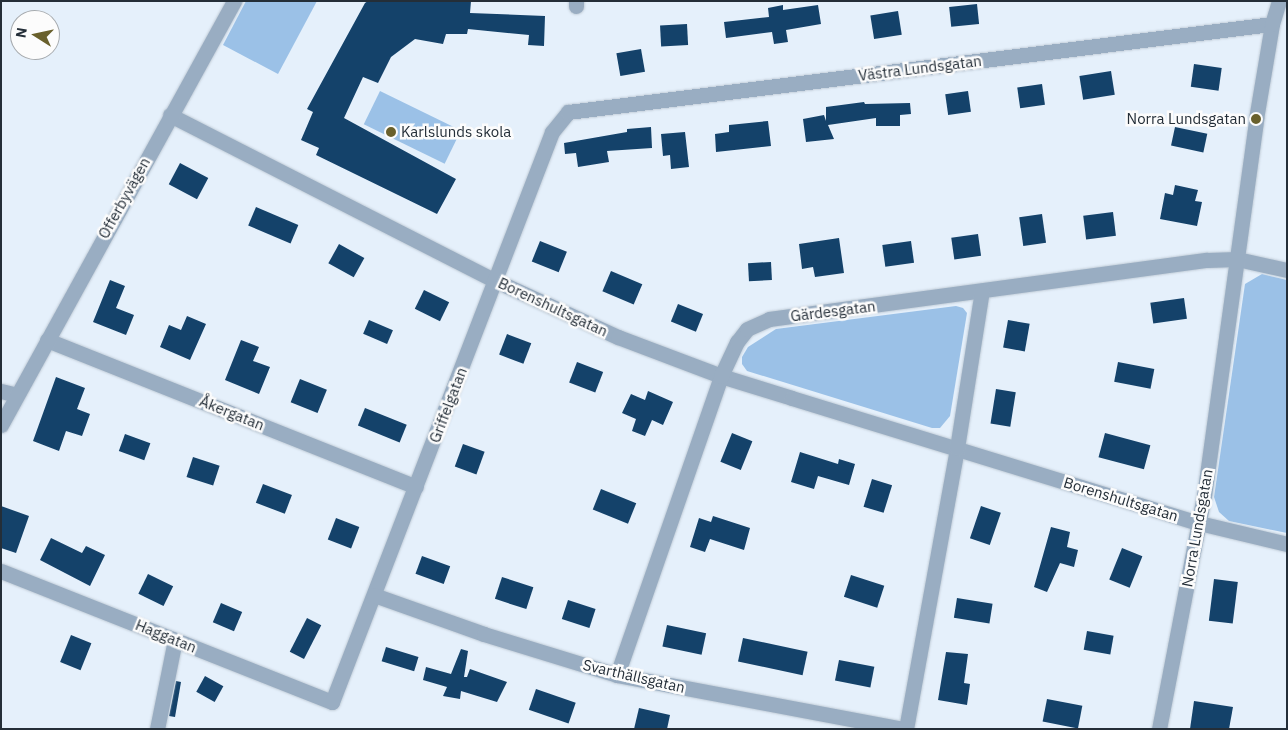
<!DOCTYPE html>
<html>
<head>
<meta charset="utf-8">
<style>
  body { margin:0 }
  #map { position:relative; width:1288px; height:730px; overflow:hidden; background:#e5f0fb; font-family:"IBM Plex Sans",sans-serif }
  div>[style] { position:absolute }
  .green>* { inset:0; background:#9bc1e7; transform-origin:0 0 }
  .building>* { inset:0; background:#14426a; transform-origin:0 0 }
  .roads { filter:drop-shadow(0 0 1px #c2cdd8) drop-shadow(0 0 1px #c2cdd8) }
  .minor>* { height:15px; margin:-7.5px; padding:0 7.5px; transform-origin:7.5px; border-radius:7.5px; background:#99adc2 }
  .dots>* { width:14px; height:14px; translate:-50% -50%; box-sizing:border-box; border:2px solid #fcfcfc; border-radius:50% }
  span { translate:-50% -50%; white-space:nowrap; text-align:center; line-height:1.15; -webkit-text-stroke:5px #fcfcfc; paint-order:stroke }
  .street-label { font-size:15px; color:#242e38 }
  .poi-label { font-size:15px; color:#242e38 }
  .right { translate:-100% -50%; text-align:right }
  .left { translate:0 -50%; text-align:left }
  .frame { position:absolute; inset:0; border:2px solid #242e38; pointer-events:none }
  .north { position:absolute; left:10px; top:10px; width:50px; height:50px; box-sizing:border-box; background:#fcfcfc; border:1px solid #a6aaae; border-radius:50%; rotate:280deg; font-size:14px; font-weight:700; line-height:20px; text-align:center; color:#242e38 }
  .north::after { content:''; display:block; margin:auto; width:18px; height:22px; background:#69602c; clip-path:polygon(50% 0,100% 100%,50% 72%,0 100%) }
</style>
</head>
<body>
<div id="map">
  <div class="green">
    <div style="clip-path:polygon(246px 1px,317px 1px,278px 74px,223px 45px)"></div>
    <div style="left:380px;top:91px;width:90px;height:37px;rotate:26deg"></div>
    <div style="clip-path:polygon(1262px 274px,1287px 280px,1287px 533px,1229px 521px,1219px 512px,1214px 497px,1245px 284px)"></div>
    <div style="clip-path:polygon(956px 306px,963px 308px,967px 313px,950px 416px,940px 428px,932px 428px,747px 371px,742px 364px,742px 357px,748px 347px,776px 329px)"></div>
  </div>
  <div class="building">
    <div style="clip-path:polygon(368px 1px,471px 1px,470px 13px,545px 16px,544px 46px,528px 45px,529px 35px,468px 29px,467px 34px,446px 34px,443px 44px,415px 39px,391px 57px,378px 83px,363px 77px,344px 118px,456px 179px,437px 214px,316px 155px,319px 148px,301px 140px,313px 112px,307px 109px,365px 3px)"></div>
    <div style="left:977px;top:4px;width:20px;height:28px;rotate:84deg"></div>
    <div style="clip-path:polygon(783px 5px,783px 10px,818px 5px,821px 24px,786px 30px,788px 42px,774px 44px,772px 32px,726px 38px,724px 22px,769px 17px,768px 8px)"></div>
    <div style="left:898px;top:11px;width:24px;height:28px;rotate:81deg"></div>
    <div style="left:687px;top:24px;width:21px;height:27px;rotate:87deg"></div>
    <div style="left:641px;top:49px;width:23px;height:25px;rotate:80deg"></div>
    <div style="left:1194px;top:64px;width:28px;height:23px;rotate:8deg"></div>
    <div style="left:1111px;top:71px;width:24px;height:32px;rotate:81deg"></div>
    <div style="left:1042px;top:84px;width:21px;height:25px;rotate:82deg"></div>
    <div style="left:968px;top:91px;width:21px;height:23px;rotate:82deg"></div>
    <div style="clip-path:polygon(864px 102px,865px 104px,910px 103px,911px 114px,900px 115px,900px 126px,876px 126px,876px 118px,828px 125px,834px 139px,806px 142px,803px 119px,824px 115px,826px 121px,826px 107px)"></div>
    <div style="clip-path:polygon(768px 121px,771px 146px,716px 152px,715px 134px,729px 132px,729px 125px)"></div>
    <div style="clip-path:polygon(651px 127px,652px 148px,607px 151px,609px 162px,578px 167px,576px 153px,565px 154px,564px 143px,627px 132px,627px 129px)"></div>
    <div style="left:1175px;top:127px;width:33px;height:19px;rotate:12deg"></div>
    <div style="clip-path:polygon(685px 132px,689px 167px,671px 169px,670px 155px,663px 156px,661px 134px)"></div>
    <div style="left:180px;top:163px;width:32px;height:24px;rotate:28deg"></div>
    <div style="clip-path:polygon(1175px 185px,1198px 190px,1195px 201px,1202px 202px,1197px 226px,1160px 219px,1165px 193px,1173px 195px)"></div>
    <div style="left:256px;top:207px;width:46px;height:20px;rotate:23deg"></div>
    <div style="left:1113px;top:212px;width:24px;height:30px;rotate:83deg"></div>
    <div style="left:1042px;top:214px;width:29px;height:23px;rotate:82deg"></div>
    <div style="left:978px;top:234px;width:22px;height:27px;rotate:82deg"></div>
    <div style="clip-path:polygon(839px 238px,844px 273px,815px 277px,813px 267px,802px 269px,799px 244px)"></div>
    <div style="left:540px;top:241px;width:29px;height:22px;rotate:22deg"></div>
    <div style="left:911px;top:241px;width:22px;height:29px;rotate:82deg"></div>
    <div style="left:339px;top:244px;width:29px;height:22px;rotate:29deg"></div>
    <div style="left:771px;top:262px;width:18px;height:23px;rotate:87deg"></div>
    <div style="left:611px;top:271px;width:34px;height:22px;rotate:23deg"></div>
    <div style="clip-path:polygon(110px 280px,125px 286px,116px 308px,134px 315px,126px 335px,93px 322px)"></div>
    <div style="left:424px;top:290px;width:28px;height:21px;rotate:26deg"></div>
    <div style="left:1184px;top:298px;width:21px;height:34px;rotate:82deg"></div>
    <div style="left:678px;top:304px;width:27px;height:19px;rotate:22deg"></div>
    <div style="clip-path:polygon(187px 316px,206px 324px,190px 360px,160px 347px,169px 325px,181px 330px)"></div>
    <div style="left:369px;top:320px;width:26px;height:15px;rotate:23deg"></div>
    <div style="left:1008px;top:320px;width:22px;height:28px;rotate:10deg"></div>
    <div style="left:507px;top:334px;width:26px;height:22px;rotate:21deg"></div>
    <div style="clip-path:polygon(241px 340px,259px 347px,253px 361px,270px 367px,259px 394px,225px 380px)"></div>
    <div style="left:577px;top:362px;width:28px;height:22px;rotate:21deg"></div>
    <div style="left:1118px;top:362px;width:37px;height:20px;rotate:11deg"></div>
    <div style="clip-path:polygon(56px 377px,85px 388px,77px 409px,90px 414px,82px 436px,66px 431px,59px 451px,33px 441px)"></div>
    <div style="left:300px;top:379px;width:29px;height:25px;rotate:22deg"></div>
    <div style="left:996px;top:389px;width:20px;height:35px;rotate:9deg"></div>
    <div style="clip-path:polygon(648px 391px,673px 402px,663px 425px,652px 420px,645px 436px,632px 431px,636px 419px,622px 413px,631px 394px,645px 400px)"></div>
    <div style="left:365px;top:408px;width:45px;height:19px;rotate:22deg"></div>
    <div style="left:732px;top:433px;width:22px;height:31px;rotate:22deg"></div>
    <div style="left:1105px;top:433px;width:47px;height:25px;rotate:15deg"></div>
    <div style="left:125px;top:434px;width:27px;height:18px;rotate:20deg"></div>
    <div style="left:463px;top:444px;width:23px;height:24px;rotate:20deg"></div>
    <div style="clip-path:polygon(800px 452px,838px 464px,839px 459px,855px 464px,849px 485px,818px 476px,814px 489px,791px 482px)"></div>
    <div style="left:193px;top:457px;width:28px;height:21px;rotate:18deg"></div>
    <div style="left:872px;top:479px;width:21px;height:29px;rotate:17deg"></div>
    <div style="left:263px;top:484px;width:31px;height:20px;rotate:21deg"></div>
    <div style="left:601px;top:489px;width:38px;height:22px;rotate:22deg"></div>
    <div style="clip-path:polygon(1px 506px,29px 516px,16px 553px,1px 548px)"></div>
    <div style="left:981px;top:506px;width:21px;height:34px;rotate:19deg"></div>
    <div style="clip-path:polygon(713px 516px,750px 528px,744px 550px,710px 539px,705px 552px,690px 547px,699px 518px,711px 522px)"></div>
    <div style="left:336px;top:518px;width:25px;height:23px;rotate:21deg"></div>
    <div style="clip-path:polygon(1051px 527px,1070px 532px,1067px 547px,1078px 550px,1074px 567px,1060px 563px,1047px 592px,1034px 587px)"></div>
    <div style="clip-path:polygon(51px 538px,82px 553px,86px 546px,105px 555px,90px 586px,40px 560px)"></div>
    <div style="left:1122px;top:548px;width:22px;height:34px;rotate:22deg"></div>
    <div style="left:422px;top:556px;width:30px;height:19px;rotate:20deg"></div>
    <div style="left:148px;top:574px;width:28px;height:22px;rotate:26deg"></div>
    <div style="left:851px;top:575px;width:35px;height:23px;rotate:18deg"></div>
    <div style="left:502px;top:577px;width:33px;height:23px;rotate:18deg"></div>
    <div style="left:1214px;top:579px;width:24px;height:42px;rotate:7deg"></div>
    <div style="left:957px;top:598px;width:36px;height:20px;rotate:9deg"></div>
    <div style="left:568px;top:600px;width:29px;height:20px;rotate:18deg"></div>
    <div style="left:221px;top:603px;width:23px;height:21px;rotate:23deg"></div>
    <div style="left:307px;top:618px;width:16px;height:38px;rotate:27deg"></div>
    <div style="left:667px;top:625px;width:40px;height:22px;rotate:12deg"></div>
    <div style="left:1087px;top:631px;width:27px;height:19px;rotate:10deg"></div>
    <div style="left:71px;top:635px;width:22px;height:29px;rotate:22deg"></div>
    <div style="left:743px;top:638px;width:66px;height:24px;rotate:12deg"></div>
    <div style="left:386px;top:647px;width:34px;height:15px;rotate:17deg"></div>
    <div style="clip-path:polygon(461px 649px,468px 651px,464px 677px,467px 677px,470px 669px,507px 682px,497px 702px,461px 691px,460px 699px,443px 696px,447px 687px,423px 680px,426px 667px,451px 674px)"></div>
    <div style="clip-path:polygon(946px 652px,968px 654px,964px 683px,970px 684px,967px 705px,938px 700px)"></div>
    <div style="left:839px;top:660px;width:36px;height:21px;rotate:11deg"></div>
    <div style="left:205px;top:676px;width:21px;height:18px;rotate:29deg"></div>
    <div style="clip-path:polygon(176px 681px,181px 682px,175px 717px,169px 716px)"></div>
    <div style="left:536px;top:689px;width:42px;height:22px;rotate:19deg"></div>
    <div style="left:1047px;top:699px;width:36px;height:23px;rotate:11deg"></div>
    <div style="clip-path:polygon(1194px 701px,1233px 707px,1229px 729px,1190px 729px)"></div>
    <div style="clip-path:polygon(639px 708px,670px 715px,667px 729px,634px 729px)"></div>
  </div>
  <div class="roads">
    <div class="minor">
      <div style="left:576px;top:6px;width:5px;rotate:-90deg"></div>
      <div style="left:170px;top:115px;width:366px;rotate:27deg"></div>
      <div style="left:496px;top:281px;width:134px;rotate:24.7deg"></div>
      <div style="left:618px;top:337px;width:110px;rotate:20.7deg"></div>
      <div style="left:721px;top:376px;width:74px;rotate:17.2deg"></div>
      <div style="left:792px;top:398px;width:426px;rotate:17.1deg"></div>
      <div style="left:1199px;top:523px;width:90px;rotate:13.4deg"></div>
      <div style="left:47px;top:340px;width:397px;rotate:21.7deg"></div>
      <div style="left:1px;top:391px;width:16px;rotate:14deg"></div>
      <div style="left:1px;top:425px;width:484px;rotate:-61.2deg"></div>
      <div style="left:1px;top:571px;width:356px;rotate:21.6deg"></div>
      <div style="left:332px;top:702px;width:611px;rotate:-68.9deg"></div>
      <div style="left:552px;top:132px;width:26px;rotate:-51deg"></div>
      <div style="left:568px;top:112px;width:709px;rotate:-7.13deg"></div>
      <div style="left:374px;top:595px;width:117px;rotate:19.5deg"></div>
      <div style="left:484px;top:634px;width:139px;rotate:17.1deg"></div>
      <div style="left:617px;top:675px;width:290px;rotate:10.7deg"></div>
      <div style="left:617px;top:675px;width:317px;rotate:-70.8deg"></div>
      <div style="left:721px;top:376px;width:38px;rotate:-65deg"></div>
      <div style="left:737px;top:342px;width:16px;rotate:-52deg"></div>
      <div style="left:747px;top:329px;width:24px;rotate:-24deg"></div>
      <div style="left:769px;top:319px;width:442px;rotate:-7.7deg"></div>
      <div style="left:1207px;top:260px;width:30px;rotate:-2deg"></div>
      <div style="left:1237px;top:259px;width:51px;rotate:12.4deg"></div>
      <div style="left:157px;top:729px;width:91px;rotate:-78.6deg"></div>
      <div style="left:906px;top:729px;width:286px;rotate:-79.7deg"></div>
      <div style="left:957px;top:448px;width:159px;rotate:-81deg"></div>
      <div style="left:1159px;top:729px;width:237px;rotate:-79.1deg"></div>
      <div style="left:1204px;top:496px;width:381px;rotate:-82.1deg"></div>
      <div style="left:1256px;top:119px;width:96px;rotate:-80.4deg"></div>
      <div style="left:1272px;top:24px;width:24px;rotate:-73deg"></div>
    </div>
  </div>
  <div class="dots">
    <div style="left:1256px;top:119px;background:#69602c"></div>
    <div style="left:391px;top:132px;background:#69602c"></div>
  </div>
  <div class="street-label">
    <span style="left:920px;top:68px;rotate:-7deg">Västra Lundsgatan</span>
    <span style="left:124px;top:198px;rotate:-61deg">Offerbyvägen</span>
    <span style="left:553px;top:307px;rotate:25deg">Borenshultsgatan</span>
    <span style="left:833px;top:311px;rotate:-7deg">Gärdesgatan</span>
    <span style="left:448px;top:405px;rotate:-69deg">Griffelgatan</span>
    <span style="left:232px;top:413px;rotate:22deg">Åkergatan</span>
    <span style="left:1121px;top:499px;rotate:17deg">Borenshultsgatan</span>
    <span style="left:1197px;top:528px;rotate:-80deg">Norra Lundsgatan</span>
    <span style="left:166px;top:636px;rotate:22deg">Haggatan</span>
    <span style="left:634px;top:676px;rotate:13deg">Svarthällsgatan</span>
  </div>
  <div class="poi-label">
    <span class="right" style="left:1246px;top:119px">Norra Lundsgatan</span>
    <span class="left" style="left:401px;top:132px">Karlslunds skola</span>
  </div>
  <div class="frame"></div>
  <div class="north">N</div>
</div>
</body>
</html>
